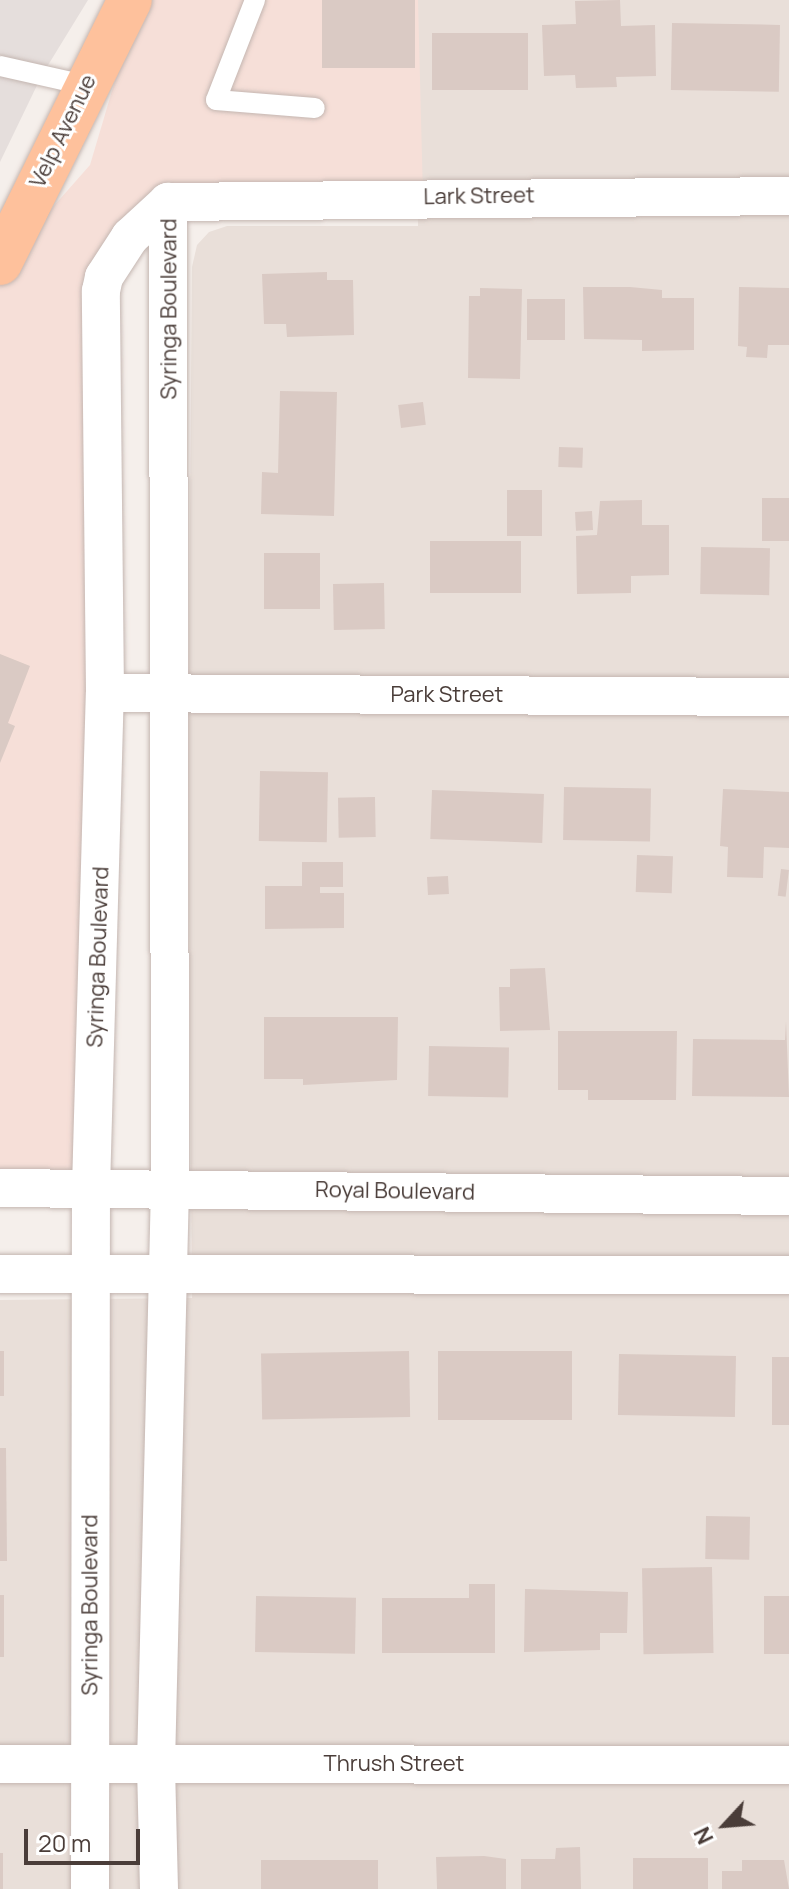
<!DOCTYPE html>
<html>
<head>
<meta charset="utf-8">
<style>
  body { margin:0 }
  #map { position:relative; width:789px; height:1889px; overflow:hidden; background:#f5efeb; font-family:Manrope,sans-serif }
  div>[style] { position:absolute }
  .residential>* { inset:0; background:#e9dfd9 }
  .commercial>* { inset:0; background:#f6dfd8 }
  .industrial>* { inset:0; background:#e5dedc }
  .building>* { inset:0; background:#dacac4; transform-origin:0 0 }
  .roads { filter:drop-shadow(0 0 2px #c4b6b1) drop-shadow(0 0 2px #c4b6b1) }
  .lane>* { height:20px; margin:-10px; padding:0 10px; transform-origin:10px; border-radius:10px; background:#fff }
  .street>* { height:38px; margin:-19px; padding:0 19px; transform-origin:19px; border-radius:19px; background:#fff }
  .primary>* { height:44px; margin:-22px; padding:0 22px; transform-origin:22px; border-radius:22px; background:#fec19c }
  span { translate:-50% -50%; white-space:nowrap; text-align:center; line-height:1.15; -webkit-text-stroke:6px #fff; paint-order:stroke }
  .street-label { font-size:22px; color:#4a3d39 }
  .north { position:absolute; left:685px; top:1785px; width:80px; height:80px; -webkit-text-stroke:6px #fff; paint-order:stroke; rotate:244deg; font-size:22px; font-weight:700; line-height:32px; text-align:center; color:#4a3d39 }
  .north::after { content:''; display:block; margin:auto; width:28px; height:36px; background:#4a3d39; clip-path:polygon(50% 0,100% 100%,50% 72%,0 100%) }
  .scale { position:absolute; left:24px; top:1829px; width:116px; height:36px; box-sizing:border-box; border:4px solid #4a3d39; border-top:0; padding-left:10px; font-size:24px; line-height:28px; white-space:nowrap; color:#4a3d39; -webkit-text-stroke:6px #fff; paint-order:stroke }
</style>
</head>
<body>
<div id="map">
  <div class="residential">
    <div style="clip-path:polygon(416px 0,789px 0,789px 1889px,0 1889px,0 1300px,192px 1298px,188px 770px,192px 267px,197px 245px,209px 232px,227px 226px,418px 226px)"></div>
  </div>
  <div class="commercial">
    <div style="clip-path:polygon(139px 0,418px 0,423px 197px,168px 202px,110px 266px,91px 1188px,0 1188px,0 267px,90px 165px)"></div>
  </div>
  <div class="industrial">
    <div style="clip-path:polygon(0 0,88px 0,42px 75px,0 162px)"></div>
  </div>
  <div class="building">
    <div style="left:322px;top:0;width:93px;height:68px"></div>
    <div style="clip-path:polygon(620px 0,621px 26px,655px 25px,656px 76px,616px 77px,617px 87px,576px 88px,575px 75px,544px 76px,542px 25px,576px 24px,575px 1px)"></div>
    <div style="left:672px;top:23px;width:108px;height:67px;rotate:1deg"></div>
    <div style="left:432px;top:33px;width:96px;height:57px"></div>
    <div style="clip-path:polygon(327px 272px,327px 280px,353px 280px,354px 335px,287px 337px,286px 324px,264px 324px,262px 274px)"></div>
    <div style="clip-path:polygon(583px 287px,630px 287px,662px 290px,662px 298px,694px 298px,694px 350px,642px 351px,642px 340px,584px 339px)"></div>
    <div style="clip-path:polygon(739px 287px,789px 288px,789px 345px,768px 345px,767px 358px,746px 357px,747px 347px,738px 346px)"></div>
    <div style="clip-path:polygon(480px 288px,522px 289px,520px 379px,468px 378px,469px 296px,480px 296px)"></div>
    <div style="left:527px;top:299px;width:38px;height:41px"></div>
    <div style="clip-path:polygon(280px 391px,337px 392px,334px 516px,261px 514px,262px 472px,278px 473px)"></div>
    <div style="left:423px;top:402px;width:23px;height:25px;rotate:83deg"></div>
    <div style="left:559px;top:447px;width:24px;height:20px;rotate:2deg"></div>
    <div style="left:507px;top:490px;width:35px;height:46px"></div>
    <div style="left:789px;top:498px;width:43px;height:27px;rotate:90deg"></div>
    <div style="clip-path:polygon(642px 500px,642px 525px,669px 525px,669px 575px,631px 576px,631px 593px,577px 594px,576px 536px,597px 535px,600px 501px)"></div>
    <div style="left:592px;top:511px;width:19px;height:17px;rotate:87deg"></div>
    <div style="left:430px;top:541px;width:91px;height:52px"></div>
    <div style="left:701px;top:547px;width:69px;height:47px;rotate:1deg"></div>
    <div style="left:264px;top:553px;width:56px;height:56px"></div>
    <div style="left:384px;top:583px;width:46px;height:51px;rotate:89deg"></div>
    <div style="clip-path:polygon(0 654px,30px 666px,8px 723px,15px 726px,0 763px)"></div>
    <div style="left:260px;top:771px;width:68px;height:70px;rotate:1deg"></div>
    <div style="left:564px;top:787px;width:87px;height:53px;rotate:1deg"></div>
    <div style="clip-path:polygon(723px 789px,789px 792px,789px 848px,764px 847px,763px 878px,727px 877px,728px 847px,720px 846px)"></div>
    <div style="left:432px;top:790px;width:112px;height:49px;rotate:2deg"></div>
    <div style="left:375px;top:797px;width:40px;height:37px;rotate:89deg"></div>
    <div style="left:637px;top:855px;width:36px;height:37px;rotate:2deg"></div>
    <div style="clip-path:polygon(302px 862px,343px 862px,343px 887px,320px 887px,320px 893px,344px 893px,344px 928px,265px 929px,265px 886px,302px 886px)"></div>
    <div style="left:781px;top:869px;width:8px;height:27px;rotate:7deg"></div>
    <div style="left:448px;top:876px;width:18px;height:21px;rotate:87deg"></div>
    <div style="clip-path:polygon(545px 968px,550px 1030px,500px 1031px,499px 987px,510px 987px,510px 969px)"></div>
    <div style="clip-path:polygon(264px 1017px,398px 1017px,397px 1080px,303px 1085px,303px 1079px,264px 1079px)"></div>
    <div style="clip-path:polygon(786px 1021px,789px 1097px,692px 1096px,693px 1039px,785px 1040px)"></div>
    <div style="clip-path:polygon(558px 1031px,677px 1031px,676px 1100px,588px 1100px,588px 1090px,558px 1090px)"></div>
    <div style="left:429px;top:1046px;width:80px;height:50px;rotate:1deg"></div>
    <div style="left:0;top:1351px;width:4px;height:45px"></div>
    <div style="left:409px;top:1351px;width:66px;height:148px;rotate:89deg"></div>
    <div style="left:438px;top:1351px;width:134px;height:69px"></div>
    <div style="left:619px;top:1354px;width:117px;height:61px;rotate:1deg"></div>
    <div style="left:772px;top:1357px;width:17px;height:68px"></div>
    <div style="clip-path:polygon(0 1448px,6px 1448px,7px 1561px,0 1561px)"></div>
    <div style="left:706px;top:1516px;width:44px;height:43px;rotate:1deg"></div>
    <div style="left:712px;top:1567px;width:86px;height:70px;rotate:89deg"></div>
    <div style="clip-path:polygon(469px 1584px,495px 1584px,495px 1653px,382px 1653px,382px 1598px,469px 1598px)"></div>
    <div style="clip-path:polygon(525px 1589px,628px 1592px,627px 1633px,600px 1633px,600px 1650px,524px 1652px)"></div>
    <div style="left:0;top:1595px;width:4px;height:62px"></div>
    <div style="left:256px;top:1596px;width:100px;height:56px;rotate:1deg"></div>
    <div style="left:764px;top:1596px;width:25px;height:58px"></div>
    <div style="clip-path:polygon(580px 1847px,581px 1889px,521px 1889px,521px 1859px,555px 1859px,556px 1848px)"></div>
    <div style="left:0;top:1853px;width:3px;height:36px"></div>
    <div style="clip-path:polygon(484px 1856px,506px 1859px,506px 1889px,437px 1889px,436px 1857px)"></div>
    <div style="left:708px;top:1858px;width:31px;height:75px;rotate:90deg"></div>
    <div style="left:261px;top:1860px;width:117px;height:29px"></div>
    <div style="clip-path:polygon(742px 1860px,784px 1860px,789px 1889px,722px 1889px,722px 1871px,742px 1871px)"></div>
  </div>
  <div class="roads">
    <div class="lane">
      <div style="left:255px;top:0;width:107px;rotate:111.3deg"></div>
      <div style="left:216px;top:100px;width:99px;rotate:4.6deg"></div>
      <div style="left:0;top:66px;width:86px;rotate:12.7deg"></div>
    </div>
    <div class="street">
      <div style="left:168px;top:202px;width:621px;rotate:-0.55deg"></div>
      <div style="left:105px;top:693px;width:684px;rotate:0.34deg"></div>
      <div style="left:0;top:1188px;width:789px;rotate:0.58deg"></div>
      <div style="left:0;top:1274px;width:789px;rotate:0.07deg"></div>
      <div style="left:0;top:1764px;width:789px;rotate:0.07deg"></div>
      <div style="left:90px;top:1889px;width:701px;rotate:-89.92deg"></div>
      <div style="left:91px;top:1188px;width:495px;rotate:-88.4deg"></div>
      <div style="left:105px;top:693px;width:402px;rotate:-90.6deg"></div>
      <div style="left:101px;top:291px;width:14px;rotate:-78deg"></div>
      <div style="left:104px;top:277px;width:48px;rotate:-57deg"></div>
      <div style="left:130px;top:237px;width:52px;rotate:-42.6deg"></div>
      <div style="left:159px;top:1889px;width:125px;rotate:-91.4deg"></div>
      <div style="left:156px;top:1764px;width:575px;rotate:-88.61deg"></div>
      <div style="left:170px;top:1189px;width:987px;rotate:-90.12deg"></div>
    </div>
    <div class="primary">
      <div style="left:0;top:263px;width:293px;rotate:-63.7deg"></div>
    </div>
  </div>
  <div class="street-label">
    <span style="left:63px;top:131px;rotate:-64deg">Velp Avenue</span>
    <span style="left:479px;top:196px;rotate:-1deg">Lark Street</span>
    <span style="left:169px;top:309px;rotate:-90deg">Syringa Boulevard</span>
    <span style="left:447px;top:695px">Park Street</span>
    <span style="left:98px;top:957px;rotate:-88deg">Syringa Boulevard</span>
    <span style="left:395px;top:1191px;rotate:1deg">Royal Boulevard</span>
    <span style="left:90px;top:1605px;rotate:-90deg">Syringa Boulevard</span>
    <span style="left:394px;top:1764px">Thrush Street</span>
  </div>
  <div class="north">N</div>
  <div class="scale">20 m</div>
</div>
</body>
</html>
